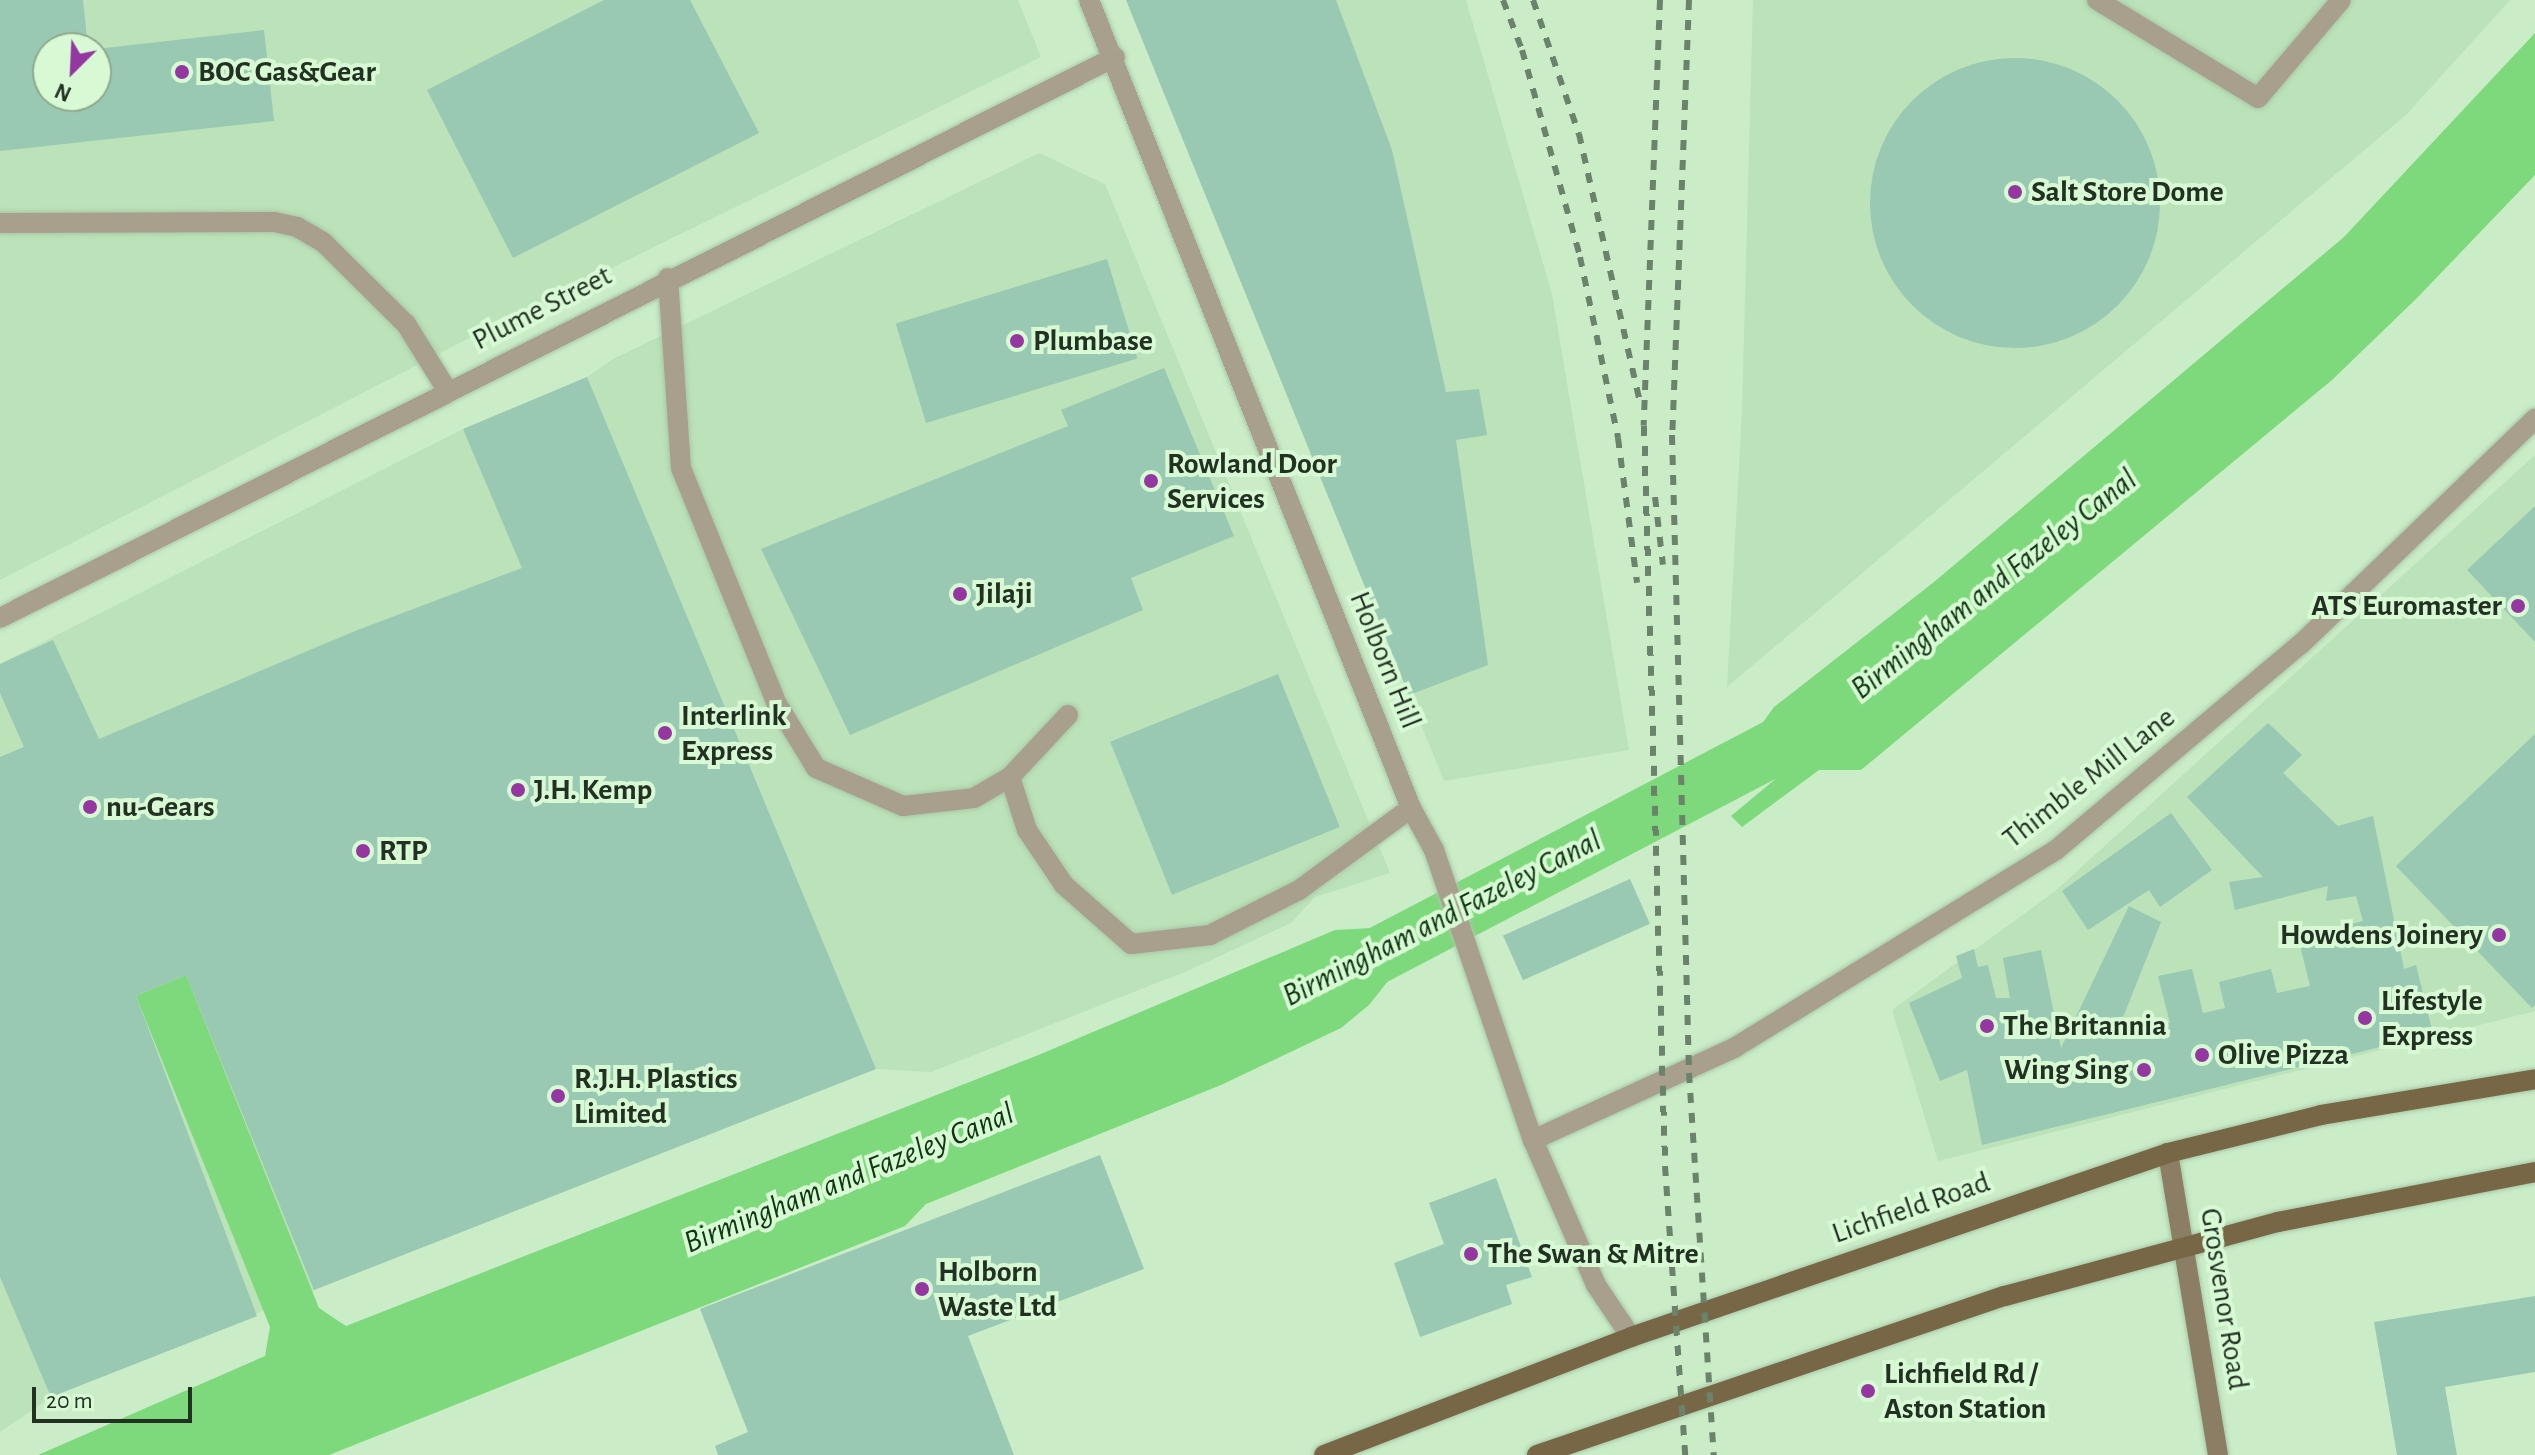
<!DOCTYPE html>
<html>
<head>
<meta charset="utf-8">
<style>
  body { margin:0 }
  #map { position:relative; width:2535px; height:1455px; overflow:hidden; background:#caedc8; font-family:"Alegreya Sans",sans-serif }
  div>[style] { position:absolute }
  .built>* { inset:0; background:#bbe2b9 }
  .water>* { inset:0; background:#7dd97b }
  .canal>* { height:56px; margin:-28px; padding:0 28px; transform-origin:28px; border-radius:28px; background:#7dd97b }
  .building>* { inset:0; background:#99c9b2; transform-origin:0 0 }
  .round { border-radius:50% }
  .roads { filter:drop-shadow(0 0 2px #a9c7a7) drop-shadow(0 0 2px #a9c7a7) }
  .service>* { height:20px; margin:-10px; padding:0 10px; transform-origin:10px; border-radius:10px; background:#a89f8d }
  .minor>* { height:20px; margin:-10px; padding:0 10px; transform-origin:10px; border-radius:10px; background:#a89f8d }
  .secondary>* { height:20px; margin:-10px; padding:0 10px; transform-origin:10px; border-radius:10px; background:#8c7e64 }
  .primary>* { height:20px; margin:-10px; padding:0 10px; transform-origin:10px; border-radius:10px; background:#776746 }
  .rail>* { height:6px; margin-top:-3px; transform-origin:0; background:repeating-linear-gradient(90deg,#6c836b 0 10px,transparent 0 20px) }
  .dots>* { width:22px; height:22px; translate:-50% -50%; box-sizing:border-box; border:4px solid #d7fad5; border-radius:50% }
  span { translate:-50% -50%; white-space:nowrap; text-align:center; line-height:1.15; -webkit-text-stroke:8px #d7fad5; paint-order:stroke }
  .poi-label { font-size:30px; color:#233123; font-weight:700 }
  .left { translate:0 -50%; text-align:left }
  .right { translate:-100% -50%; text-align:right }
  .street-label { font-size:30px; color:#233123 }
  .water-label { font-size:32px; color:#123612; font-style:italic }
  .north { position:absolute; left:32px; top:32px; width:80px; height:80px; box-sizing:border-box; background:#d7fad5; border:2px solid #8faa8e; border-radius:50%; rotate:204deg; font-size:22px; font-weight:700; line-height:32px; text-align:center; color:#233123 }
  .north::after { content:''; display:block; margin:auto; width:28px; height:36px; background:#9537a0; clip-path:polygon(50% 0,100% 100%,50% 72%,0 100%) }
  .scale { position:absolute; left:32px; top:1387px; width:160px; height:36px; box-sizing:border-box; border:4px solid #233123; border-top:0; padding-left:10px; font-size:24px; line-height:28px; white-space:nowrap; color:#233123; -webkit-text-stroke:6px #d7fad5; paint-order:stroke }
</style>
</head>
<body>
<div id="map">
  <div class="built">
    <div style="clip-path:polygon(evenodd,0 0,1018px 0,1041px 57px,479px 333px,0 580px,0 0,48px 48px,96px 48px,96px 96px,48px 96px,48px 48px)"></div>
    <div style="clip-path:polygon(1126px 0,1466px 0,1552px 294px,1629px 750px,1444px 781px)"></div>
    <div style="clip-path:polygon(1753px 0,2510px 0,2406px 115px,1727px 687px,1742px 411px)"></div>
    <div style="clip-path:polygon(1039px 153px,1105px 184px,1390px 873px,1315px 897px,1291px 923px,1192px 969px,931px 1072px,876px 1069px,314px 1290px,51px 1397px,0 1432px,0 664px,463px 429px,587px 377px,613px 359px)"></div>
    <div style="clip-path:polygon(2535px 455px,2535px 1011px,1938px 1161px,1892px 1010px,2054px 892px)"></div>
  </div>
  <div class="water">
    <div style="clip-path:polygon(2535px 33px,2535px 175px,2417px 298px,2332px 380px,1861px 770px,1819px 770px,1742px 827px,1731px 816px,1785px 771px,1725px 775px,1774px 707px,1934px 582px,2344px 237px)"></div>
    <div style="clip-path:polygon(1408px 926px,1415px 947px,1369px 1005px,1341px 1028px,1221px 1085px,926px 1204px,905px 1226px,329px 1455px,38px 1455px,265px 1356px,270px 1327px,136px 996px,186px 975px,319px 1308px,346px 1326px,1036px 1056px,1335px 930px)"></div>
  </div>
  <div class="canal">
    <div style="left:1344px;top:973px;width:505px;rotate:-27.63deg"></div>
  </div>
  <div class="building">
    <div style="clip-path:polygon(0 0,83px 0,88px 48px,48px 48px,48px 96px,96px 96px,96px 49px,264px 30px,274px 121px,0 151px)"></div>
    <div style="clip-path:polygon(604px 0,690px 0,759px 133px,513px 258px,427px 90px)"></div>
    <div style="clip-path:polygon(1126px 0,1336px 0,1392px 150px,1446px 392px,1479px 389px,1487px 435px,1456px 440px,1488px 665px,1409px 695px)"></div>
    <div class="round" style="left:1870px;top:58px;width:290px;height:290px"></div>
    <div style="left:1107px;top:259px;width:104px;height:221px;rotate:73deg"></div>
    <div style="clip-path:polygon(1164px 368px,1234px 536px,1131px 578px,1143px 610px,850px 735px,761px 549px,1068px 426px,1061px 410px)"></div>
    <div style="clip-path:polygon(587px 377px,876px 1069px,314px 1290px,186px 975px,136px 996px,257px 1316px,51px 1397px,0 1277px,0 757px,24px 747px,0 693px,0 664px,53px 640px,99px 739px,355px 631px,522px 568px,463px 429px)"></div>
    <div style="clip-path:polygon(2535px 506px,2535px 642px,2467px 570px)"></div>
    <div style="left:1278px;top:674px;width:165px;height:181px;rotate:68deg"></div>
    <div style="clip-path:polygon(2268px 723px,2302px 755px,2283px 773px,2338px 826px,2373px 816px,2404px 969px,2416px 965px,2433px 1034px,1982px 1145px,1967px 1070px,1940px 1081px,1909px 1003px,1962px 978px,1956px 956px,1974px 949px,1978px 967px,1988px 965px,1996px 998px,2010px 998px,2003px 958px,2041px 950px,2061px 1048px,2129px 906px,2161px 922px,2116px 1035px,2170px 1023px,2158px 976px,2192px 969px,2203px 1013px,2225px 1008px,2219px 982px,2271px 969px,2277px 993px,2310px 986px,2298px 937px,2363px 921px,2356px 896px,2326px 901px,2328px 886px,2235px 910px,2229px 882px,2263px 877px,2187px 797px)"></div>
    <div style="clip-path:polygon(2535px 734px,2535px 1005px,2532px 1008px,2396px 866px)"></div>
    <div style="clip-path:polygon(2171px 813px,2212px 870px,2160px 907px,2149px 890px,2088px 930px,2062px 891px)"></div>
    <div style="left:1630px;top:879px;width:49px;height:139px;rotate:66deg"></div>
    <div style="clip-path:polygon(1100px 1155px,1144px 1269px,968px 1336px,1014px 1455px,718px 1455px,715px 1446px,748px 1432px,700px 1309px)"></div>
    <div style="clip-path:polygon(1496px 1178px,1532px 1277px,1506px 1285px,1512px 1304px,1420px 1337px,1394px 1263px,1444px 1244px,1429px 1203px)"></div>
    <div style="clip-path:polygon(2535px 1296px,2535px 1372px,2445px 1387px,2457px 1455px,2397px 1455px,2374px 1322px)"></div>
  </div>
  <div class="roads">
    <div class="service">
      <div style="left:2097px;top:0;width:188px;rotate:31.3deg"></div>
      <div style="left:2258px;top:98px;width:128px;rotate:-49.7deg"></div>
      <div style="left:1px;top:223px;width:273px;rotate:-0.2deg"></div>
      <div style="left:274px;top:222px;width:24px;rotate:12deg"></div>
      <div style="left:297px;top:227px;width:30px;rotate:30deg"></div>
      <div style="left:323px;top:242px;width:117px;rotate:44.7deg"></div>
      <div style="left:406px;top:324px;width:78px;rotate:58.2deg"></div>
      <div style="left:668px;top:278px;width:190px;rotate:86.1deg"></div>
      <div style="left:681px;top:468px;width:255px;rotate:67.9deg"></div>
      <div style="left:777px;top:704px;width:75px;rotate:58.6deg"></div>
      <div style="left:816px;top:768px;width:95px;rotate:23.6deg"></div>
      <div style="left:903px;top:806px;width:71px;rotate:-6.4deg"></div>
      <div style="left:974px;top:798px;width:42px;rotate:-30.3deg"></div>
      <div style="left:1068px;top:715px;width:85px;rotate:133.1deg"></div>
      <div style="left:1010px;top:777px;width:56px;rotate:72.2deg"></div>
      <div style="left:1027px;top:830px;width:66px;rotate:56.1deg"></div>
      <div style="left:1064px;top:885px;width:89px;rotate:41.4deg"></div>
      <div style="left:1131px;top:944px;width:80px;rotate:-6.5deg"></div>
      <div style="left:1210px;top:935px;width:100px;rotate:-26.8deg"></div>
      <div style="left:1299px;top:890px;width:139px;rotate:-36.2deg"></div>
    </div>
    <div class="minor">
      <div style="left:1089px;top:0;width:870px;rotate:68.27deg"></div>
      <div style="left:1411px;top:808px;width:48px;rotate:61.3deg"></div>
      <div style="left:1434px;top:850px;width:306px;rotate:71.2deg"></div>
      <div style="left:1533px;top:1140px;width:158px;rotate:66.5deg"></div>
      <div style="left:1596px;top:1285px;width:63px;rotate:56.1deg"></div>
      <div style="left:0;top:618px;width:1248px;rotate:-26.71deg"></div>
      <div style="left:1533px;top:1140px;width:221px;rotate:-24.6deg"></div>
      <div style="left:1734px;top:1048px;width:378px;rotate:-31.6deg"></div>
      <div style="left:2056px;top:850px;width:320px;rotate:-40.1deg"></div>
      <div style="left:2301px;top:644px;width:325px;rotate:-43.9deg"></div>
    </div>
    <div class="secondary">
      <div style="left:2168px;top:1153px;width:306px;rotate:80.6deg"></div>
    </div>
    <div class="primary">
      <div style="left:1324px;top:1455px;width:329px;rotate:-21deg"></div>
      <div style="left:1631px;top:1337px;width:568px;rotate:-18.91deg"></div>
      <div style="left:2168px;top:1153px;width:158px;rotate:-13.9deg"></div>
      <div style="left:2321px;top:1115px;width:217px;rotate:-9.5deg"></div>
      <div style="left:1537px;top:1455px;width:494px;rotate:-18.8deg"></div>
      <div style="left:2005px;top:1296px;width:283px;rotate:-15.2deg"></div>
      <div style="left:2278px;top:1222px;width:262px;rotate:-11deg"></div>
    </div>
  </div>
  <div class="rail">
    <div style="left:1503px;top:0;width:53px;rotate:69.2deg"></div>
    <div style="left:1522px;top:50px;width:215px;rotate:74.3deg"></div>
    <div style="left:1580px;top:257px;width:185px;rotate:78.1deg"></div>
    <div style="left:1618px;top:438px;width:146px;rotate:82.5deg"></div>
    <div style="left:1533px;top:0;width:142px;rotate:71.1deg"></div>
    <div style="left:1579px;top:134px;width:271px;rotate:77.2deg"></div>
    <div style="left:1660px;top:0;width:426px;rotate:92.2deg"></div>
    <div style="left:1644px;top:426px;width:740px;rotate:88.37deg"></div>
    <div style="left:1665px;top:1166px;width:290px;rotate:86deg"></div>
    <div style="left:1689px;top:0;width:435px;rotate:92.2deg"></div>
    <div style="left:1672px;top:435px;width:638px;rotate:88.47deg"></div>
    <div style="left:1689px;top:1073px;width:383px;rotate:86.3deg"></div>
    <div style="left:1655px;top:497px;width:68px;rotate:83.3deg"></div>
  </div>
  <div class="dots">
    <div style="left:182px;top:72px;background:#9537a0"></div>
    <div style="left:2015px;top:192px;background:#9537a0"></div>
    <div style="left:1017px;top:341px;background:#9537a0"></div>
    <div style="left:1151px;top:481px;background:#9537a0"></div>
    <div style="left:960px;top:594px;background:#9537a0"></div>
    <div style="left:2518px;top:606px;background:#9537a0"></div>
    <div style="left:665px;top:733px;background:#9537a0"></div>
    <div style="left:518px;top:790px;background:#9537a0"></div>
    <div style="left:90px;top:807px;background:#9537a0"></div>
    <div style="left:363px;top:851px;background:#9537a0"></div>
    <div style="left:2499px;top:935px;background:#9537a0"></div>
    <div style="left:2365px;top:1018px;background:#9537a0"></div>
    <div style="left:1987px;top:1026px;background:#9537a0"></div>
    <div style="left:2202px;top:1055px;background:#9537a0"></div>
    <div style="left:2144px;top:1070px;background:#9537a0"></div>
    <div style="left:558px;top:1096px;background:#9537a0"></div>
    <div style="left:1471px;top:1254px;background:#9537a0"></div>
    <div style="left:922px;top:1289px;background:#9537a0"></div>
    <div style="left:1868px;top:1391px;background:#9537a0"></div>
  </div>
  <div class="poi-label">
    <span class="left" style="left:198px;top:72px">BOC Gas&amp;Gear</span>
    <span class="left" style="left:2031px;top:192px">Salt Store Dome</span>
    <span class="left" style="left:1033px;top:341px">Plumbase</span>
    <span class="left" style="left:1167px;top:481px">Rowland Door<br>Services</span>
    <span class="left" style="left:976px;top:594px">Jilaji</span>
    <span class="right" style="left:2502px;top:606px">ATS Euromaster</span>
    <span class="left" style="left:681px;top:733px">Interlink<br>Express</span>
    <span class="left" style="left:534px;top:790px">J.H. Kemp</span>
    <span class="left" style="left:106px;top:807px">nu-Gears</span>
    <span class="left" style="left:379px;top:851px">RTP</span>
    <span class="right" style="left:2483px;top:935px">Howdens Joinery</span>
    <span class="left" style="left:2381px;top:1018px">Lifestyle<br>Express</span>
    <span class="left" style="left:2003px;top:1026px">The Britannia</span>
    <span class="left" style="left:2218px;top:1055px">Olive Pizza</span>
    <span class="right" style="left:2128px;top:1070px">Wing Sing</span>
    <span class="left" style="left:574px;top:1096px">R.J.H. Plastics<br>Limited</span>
    <span class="left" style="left:1487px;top:1254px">The Swan &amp; Mitre</span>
    <span class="left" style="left:938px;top:1289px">Holborn<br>Waste Ltd</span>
    <span class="left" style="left:1884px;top:1391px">Lichfield Rd /<br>Aston Station</span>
  </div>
  <div class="street-label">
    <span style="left:542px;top:308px;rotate:-27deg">Plume Street</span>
    <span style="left:1385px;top:660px;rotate:68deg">Holborn Hill</span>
    <span style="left:2089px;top:778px;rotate:-38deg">Thimble Mill Lane</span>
    <span style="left:1911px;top:1208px;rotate:-19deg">Lichfield Road</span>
    <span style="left:2224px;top:1299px;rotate:81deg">Grosvenor Road</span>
  </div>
  <div class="water-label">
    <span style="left:1994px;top:584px;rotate:-38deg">Birmingham and Fazeley Canal</span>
    <span style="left:1442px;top:918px;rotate:-27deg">Birmingham and Fazeley Canal</span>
    <span style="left:849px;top:1178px;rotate:-22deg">Birmingham and Fazeley Canal</span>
  </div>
  <div class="north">N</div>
  <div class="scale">20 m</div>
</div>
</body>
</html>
